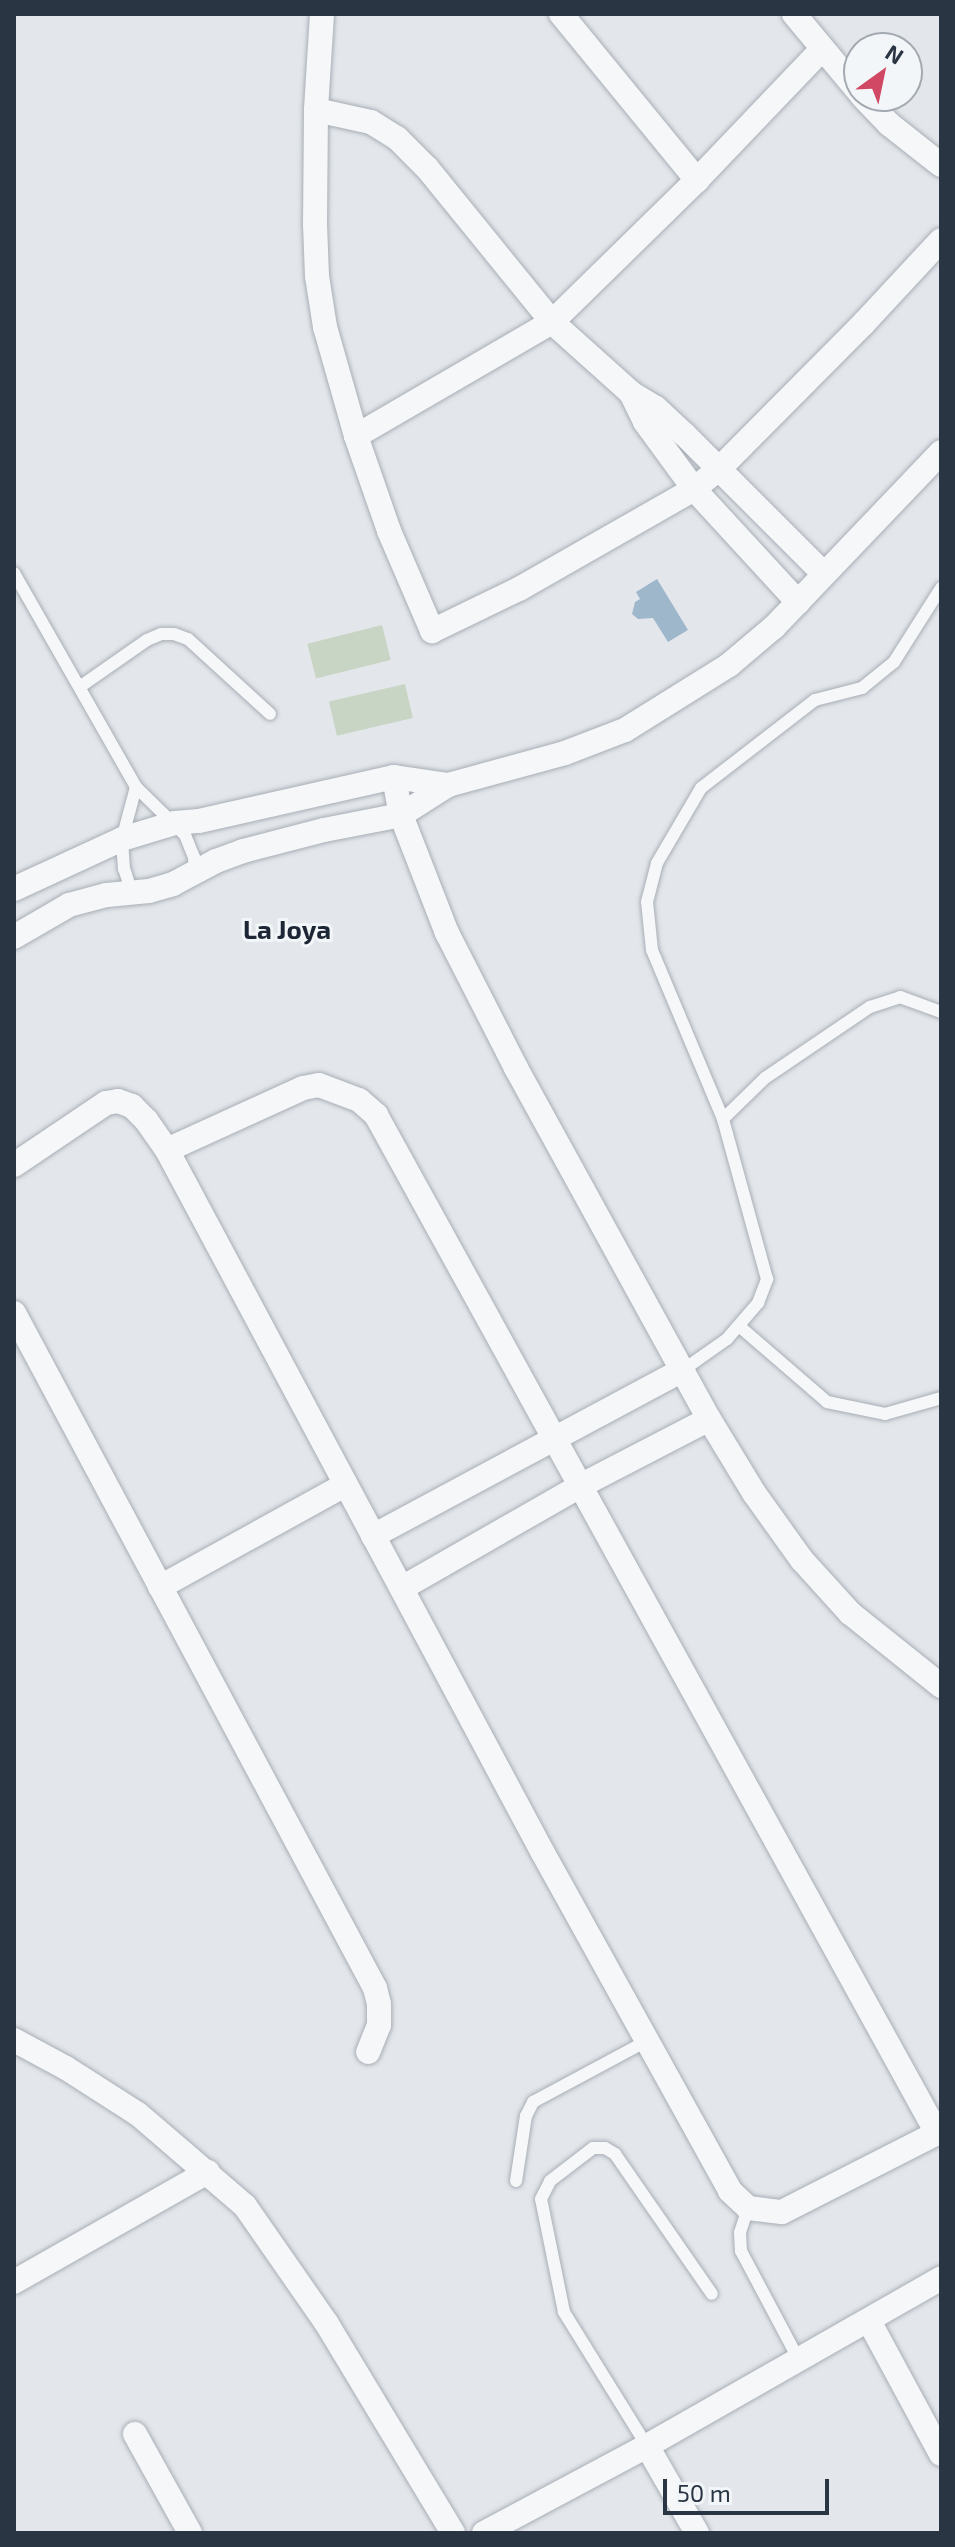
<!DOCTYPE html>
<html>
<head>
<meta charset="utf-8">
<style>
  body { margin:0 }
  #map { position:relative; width:955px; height:2547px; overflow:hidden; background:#e3e7eb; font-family:"Exo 2",sans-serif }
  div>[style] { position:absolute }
  .green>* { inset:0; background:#c9d5c4; transform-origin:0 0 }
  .water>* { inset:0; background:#9eb7cb }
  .roads { filter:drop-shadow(0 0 2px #a8aeb6) drop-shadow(0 0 2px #a8aeb6) }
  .lane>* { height:12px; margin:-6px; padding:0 6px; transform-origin:6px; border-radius:6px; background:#f6f7f9 }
  .street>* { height:24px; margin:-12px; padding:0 12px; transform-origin:12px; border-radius:12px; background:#f6f7f9 }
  span { translate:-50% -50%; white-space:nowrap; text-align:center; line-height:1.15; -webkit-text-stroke:6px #f3f6f8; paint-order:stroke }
  .neighbourhood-label { font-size:26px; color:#1c2635; font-weight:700 }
  .frame { position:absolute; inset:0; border:16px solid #2a3544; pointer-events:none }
  .north { position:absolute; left:843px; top:32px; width:80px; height:80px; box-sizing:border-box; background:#f3f6f8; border:2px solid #a3a9b0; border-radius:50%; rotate:33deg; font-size:22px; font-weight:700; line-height:32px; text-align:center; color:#2a3544 }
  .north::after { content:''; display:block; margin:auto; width:28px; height:36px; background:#d14864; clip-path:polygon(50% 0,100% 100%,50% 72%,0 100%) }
  .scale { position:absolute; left:663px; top:2479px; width:166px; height:36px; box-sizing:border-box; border:4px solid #2a3544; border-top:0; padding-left:10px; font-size:24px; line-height:28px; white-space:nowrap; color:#2a3544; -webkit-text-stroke:6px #f3f6f8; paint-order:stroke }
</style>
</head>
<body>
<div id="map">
  <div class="green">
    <div style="left:382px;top:625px;width:36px;height:77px;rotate:76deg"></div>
    <div style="left:405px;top:684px;width:35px;height:78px;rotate:77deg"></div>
  </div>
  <div class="water">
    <div style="clip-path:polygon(657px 579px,688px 630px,668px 642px,653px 618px,638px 619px,632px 614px,635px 602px,640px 599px,636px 592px)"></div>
  </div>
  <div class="roads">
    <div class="lane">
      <div style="left:14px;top:573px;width:246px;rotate:60.3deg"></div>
      <div style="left:136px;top:787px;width:69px;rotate:44.4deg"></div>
      <div style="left:185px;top:835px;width:24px;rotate:68deg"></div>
      <div style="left:194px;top:857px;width:14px;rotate:86deg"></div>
      <div style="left:81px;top:686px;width:80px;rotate:-34.9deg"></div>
      <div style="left:147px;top:640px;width:15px;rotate:-23deg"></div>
      <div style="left:161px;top:634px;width:13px"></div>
      <div style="left:174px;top:634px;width:15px;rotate:20deg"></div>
      <div style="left:188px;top:639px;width:111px;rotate:42.4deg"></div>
      <div style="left:132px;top:893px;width:25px;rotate:-108deg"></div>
      <div style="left:124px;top:869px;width:30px;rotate:-94deg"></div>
      <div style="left:122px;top:839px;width:54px;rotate:-74.9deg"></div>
      <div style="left:723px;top:1119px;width:59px;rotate:-44.3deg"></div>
      <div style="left:765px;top:1078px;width:127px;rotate:-34.1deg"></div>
      <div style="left:870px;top:1007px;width:32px;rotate:-18deg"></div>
      <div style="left:900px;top:997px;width:44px;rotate:20.1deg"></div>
      <div style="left:739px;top:1326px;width:116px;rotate:40.8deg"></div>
      <div style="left:827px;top:1402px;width:59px;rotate:11.7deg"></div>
      <div style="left:885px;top:1414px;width:58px;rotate:-15.9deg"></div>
      <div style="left:683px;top:1370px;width:54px;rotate:-35.2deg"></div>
      <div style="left:727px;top:1339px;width:48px;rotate:-49.3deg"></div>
      <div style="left:758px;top:1303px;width:26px;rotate:-69deg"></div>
      <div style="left:767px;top:1279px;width:166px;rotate:-105.4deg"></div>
      <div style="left:723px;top:1119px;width:183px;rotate:-112.8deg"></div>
      <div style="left:652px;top:950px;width:48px;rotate:-95.9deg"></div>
      <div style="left:647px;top:902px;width:40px;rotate:-75.6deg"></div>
      <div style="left:657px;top:863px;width:87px;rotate:-59.6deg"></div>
      <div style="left:701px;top:788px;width:144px;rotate:-37.7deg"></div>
      <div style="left:815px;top:700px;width:49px;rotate:-14.3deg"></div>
      <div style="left:862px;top:688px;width:41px;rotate:-39.1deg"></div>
      <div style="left:894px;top:662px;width:88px;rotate:-57.6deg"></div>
      <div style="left:516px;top:2181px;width:66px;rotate:-81.3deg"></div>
      <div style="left:526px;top:2116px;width:16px;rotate:-63deg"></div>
      <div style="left:533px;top:2102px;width:129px;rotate:-28.2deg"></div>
      <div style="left:748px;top:2208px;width:26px;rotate:108deg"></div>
      <div style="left:740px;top:2233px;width:18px;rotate:87deg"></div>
      <div style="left:741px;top:2251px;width:123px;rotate:62deg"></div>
      <div style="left:647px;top:2446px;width:158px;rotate:-121.8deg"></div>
      <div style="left:564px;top:2312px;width:115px;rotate:-101.5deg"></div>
      <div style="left:541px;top:2199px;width:20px;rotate:-63deg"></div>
      <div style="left:550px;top:2181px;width:54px;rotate:-37.5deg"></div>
      <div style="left:593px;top:2148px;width:12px"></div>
      <div style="left:605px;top:2148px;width:12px;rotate:31deg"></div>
      <div style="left:615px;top:2154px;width:170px;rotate:55.3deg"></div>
    </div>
    <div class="street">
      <div style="left:322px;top:14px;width:96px;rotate:93.6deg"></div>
      <div style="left:316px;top:110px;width:114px;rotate:90.5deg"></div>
      <div style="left:315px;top:224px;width:52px;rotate:87.8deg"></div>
      <div style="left:317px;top:276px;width:52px;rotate:81.1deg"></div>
      <div style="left:325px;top:327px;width:113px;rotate:74.1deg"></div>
      <div style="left:356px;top:436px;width:101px;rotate:70.8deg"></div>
      <div style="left:389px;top:531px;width:109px;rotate:66.7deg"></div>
      <div style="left:432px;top:631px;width:97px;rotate:-25.8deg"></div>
      <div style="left:519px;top:589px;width:202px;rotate:-29.7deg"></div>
      <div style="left:694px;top:489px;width:33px;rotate:-39deg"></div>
      <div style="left:720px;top:468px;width:204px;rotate:-45.2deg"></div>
      <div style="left:864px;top:323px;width:113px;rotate:-47.1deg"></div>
      <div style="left:561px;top:14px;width:215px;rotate:50.7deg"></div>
      <div style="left:794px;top:14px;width:102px;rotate:50.2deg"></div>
      <div style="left:862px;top:96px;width:39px;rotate:46deg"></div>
      <div style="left:889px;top:124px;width:66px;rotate:38.3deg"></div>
      <div style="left:316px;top:110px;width:56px;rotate:12.3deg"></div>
      <div style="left:371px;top:122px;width:31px;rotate:32deg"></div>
      <div style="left:397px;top:138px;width:42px;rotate:45deg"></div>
      <div style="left:427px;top:168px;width:198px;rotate:50.9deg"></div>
      <div style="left:552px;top:322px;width:106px;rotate:41.9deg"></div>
      <div style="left:631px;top:393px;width:29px;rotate:31deg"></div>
      <div style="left:656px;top:408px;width:38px;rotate:43deg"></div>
      <div style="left:684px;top:434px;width:198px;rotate:45deg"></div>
      <div style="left:631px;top:393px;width:32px;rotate:64deg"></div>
      <div style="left:645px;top:422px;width:83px;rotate:53.8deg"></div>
      <div style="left:694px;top:489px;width:154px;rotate:47.4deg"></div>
      <div style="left:356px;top:436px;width:227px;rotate:-30.2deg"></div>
      <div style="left:552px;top:322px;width:203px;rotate:-44.4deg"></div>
      <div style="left:697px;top:180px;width:181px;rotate:-46.3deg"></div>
      <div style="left:394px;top:777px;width:39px;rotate:80deg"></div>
      <div style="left:401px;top:815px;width:127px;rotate:68.7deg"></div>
      <div style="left:447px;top:933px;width:152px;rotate:62.9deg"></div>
      <div style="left:516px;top:1068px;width:401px;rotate:61.2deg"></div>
      <div style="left:709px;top:1419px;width:87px;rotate:58.7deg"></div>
      <div style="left:754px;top:1493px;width:82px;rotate:54.4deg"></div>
      <div style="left:802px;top:1560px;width:72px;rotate:47.8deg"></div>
      <div style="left:850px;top:1613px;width:117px;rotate:38.7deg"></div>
      <div style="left:14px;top:889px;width:119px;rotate:-24.8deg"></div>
      <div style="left:122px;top:839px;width:55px;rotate:-16.8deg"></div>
      <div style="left:175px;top:823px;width:24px;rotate:-5deg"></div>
      <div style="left:199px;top:821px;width:200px;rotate:-12.7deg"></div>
      <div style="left:394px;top:777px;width:55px;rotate:8.4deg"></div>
      <div style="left:14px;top:937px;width:64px;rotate:-30.2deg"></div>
      <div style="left:69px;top:905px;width:39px;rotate:-15deg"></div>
      <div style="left:107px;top:895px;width:42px;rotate:-5.4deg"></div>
      <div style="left:149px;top:891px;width:25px;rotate:-16deg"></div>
      <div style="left:173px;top:884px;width:49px;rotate:-28.1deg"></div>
      <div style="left:216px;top:861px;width:29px;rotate:-20deg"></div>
      <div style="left:243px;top:851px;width:84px;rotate:-14.5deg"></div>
      <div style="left:324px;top:830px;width:78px;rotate:-11deg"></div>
      <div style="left:401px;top:815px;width:56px;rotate:-32.6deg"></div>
      <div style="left:448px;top:785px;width:121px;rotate:-15.3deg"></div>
      <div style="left:565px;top:753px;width:64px;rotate:-21deg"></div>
      <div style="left:625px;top:730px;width:123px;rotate:-32deg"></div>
      <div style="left:729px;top:665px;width:59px;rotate:-40.2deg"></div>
      <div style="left:774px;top:627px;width:242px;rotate:-46.3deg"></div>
      <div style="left:167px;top:1150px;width:149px;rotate:-24.5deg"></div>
      <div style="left:303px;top:1088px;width:16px;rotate:-11deg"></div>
      <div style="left:319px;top:1085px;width:43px;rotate:20.6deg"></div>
      <div style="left:359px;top:1100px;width:23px;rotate:41deg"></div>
      <div style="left:376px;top:1115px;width:1162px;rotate:61.14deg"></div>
      <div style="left:14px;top:1165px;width:111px;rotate:-34deg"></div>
      <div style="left:106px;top:1103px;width:12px;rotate:-9deg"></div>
      <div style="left:118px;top:1101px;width:15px;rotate:20deg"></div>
      <div style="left:132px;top:1106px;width:20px;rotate:45deg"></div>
      <div style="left:146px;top:1120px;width:37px;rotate:55deg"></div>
      <div style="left:167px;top:1150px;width:797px;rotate:61.86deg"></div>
      <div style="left:543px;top:1853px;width:386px;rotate:61deg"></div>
      <div style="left:730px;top:2191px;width:25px;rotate:43deg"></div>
      <div style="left:748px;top:2208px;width:34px;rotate:7deg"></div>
      <div style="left:782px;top:2212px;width:178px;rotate:-27deg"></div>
      <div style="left:14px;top:1313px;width:765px;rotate:61.86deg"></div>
      <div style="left:375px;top:1988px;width:16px;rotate:76deg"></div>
      <div style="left:379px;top:2004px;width:21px;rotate:90deg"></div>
      <div style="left:379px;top:2025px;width:29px;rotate:112deg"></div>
      <div style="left:373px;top:1536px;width:352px;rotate:-28.2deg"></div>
      <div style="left:160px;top:1587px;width:211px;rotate:-28.9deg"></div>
      <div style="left:402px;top:1588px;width:205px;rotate:-29.8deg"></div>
      <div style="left:580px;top:1486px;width:145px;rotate:-27.4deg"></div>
      <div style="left:14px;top:2040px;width:59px;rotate:28.3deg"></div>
      <div style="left:66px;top:2068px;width:85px;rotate:32.6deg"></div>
      <div style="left:138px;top:2114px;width:141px;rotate:40.7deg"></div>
      <div style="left:245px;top:2206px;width:144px;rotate:55.2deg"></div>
      <div style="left:327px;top:2324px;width:244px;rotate:58.9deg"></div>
      <div style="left:14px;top:2282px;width:223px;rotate:-29.6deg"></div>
      <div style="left:869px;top:2321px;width:151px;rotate:61.6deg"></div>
      <div style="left:135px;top:2434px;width:113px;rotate:60.9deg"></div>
      <div style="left:647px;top:2446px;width:100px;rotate:60.1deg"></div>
      <div style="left:484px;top:2533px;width:185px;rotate:-28.1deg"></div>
      <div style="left:647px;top:2446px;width:339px;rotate:-29.7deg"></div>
    </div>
  </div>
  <div class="neighbourhood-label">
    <span style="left:287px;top:929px">La Joya</span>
  </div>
  <div class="frame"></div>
  <div class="north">N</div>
  <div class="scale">50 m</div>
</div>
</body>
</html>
